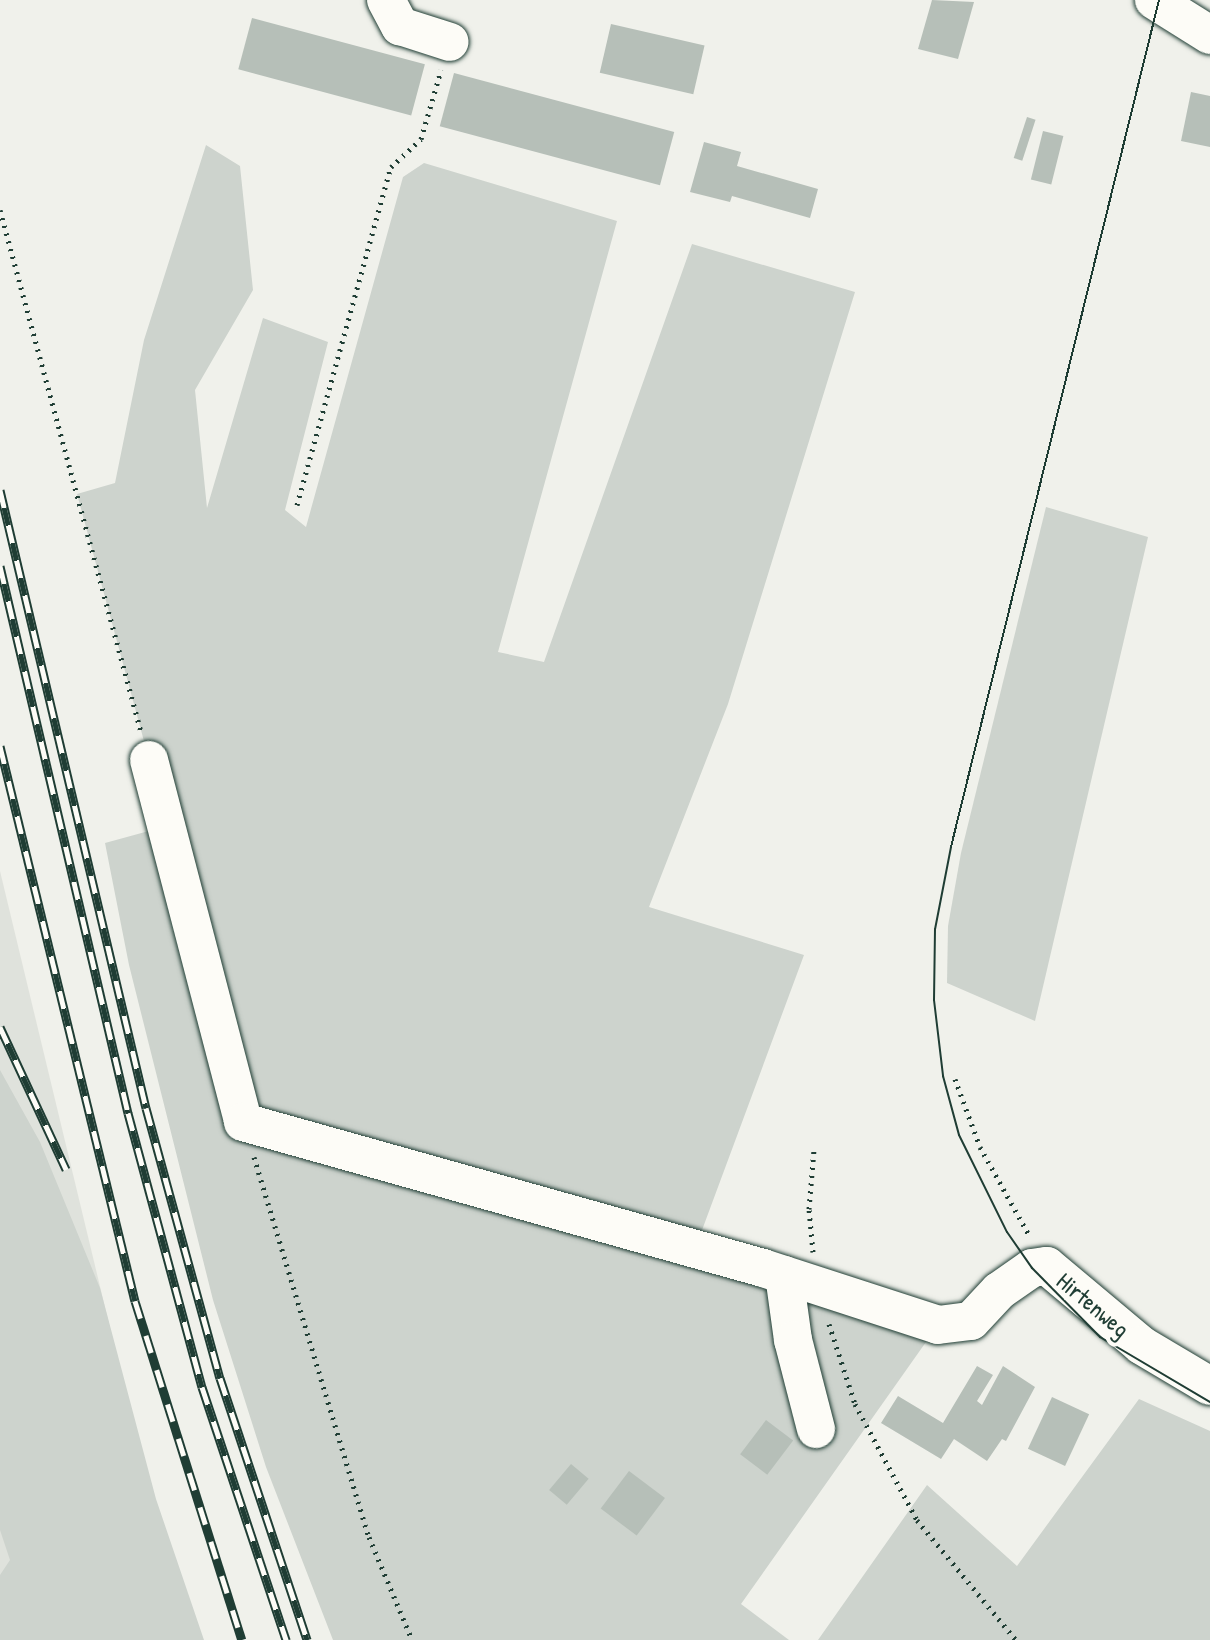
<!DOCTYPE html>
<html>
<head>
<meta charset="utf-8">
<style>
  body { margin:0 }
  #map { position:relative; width:1210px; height:1640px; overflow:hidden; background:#f0f1eb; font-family:"Patrick Hand",sans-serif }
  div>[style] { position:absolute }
  .built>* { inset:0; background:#dfe2dc }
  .green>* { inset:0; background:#cdd3cd }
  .building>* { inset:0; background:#b6bfb8; transform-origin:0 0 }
  .path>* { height:5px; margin-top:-2.5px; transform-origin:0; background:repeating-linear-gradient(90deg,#1f3d34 0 2px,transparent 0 8px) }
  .roads { filter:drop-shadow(0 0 2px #1f3d34) drop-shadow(0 0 2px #1f3d34) }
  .minor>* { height:38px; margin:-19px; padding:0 19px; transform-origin:19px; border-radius:19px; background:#fdfcf7 }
  .tram>* { height:2px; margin:-1px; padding:0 1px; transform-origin:1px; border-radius:1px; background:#1f3d34 }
  .rail>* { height:9px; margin-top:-4.5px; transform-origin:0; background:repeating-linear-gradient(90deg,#fdfcf7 0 18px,#1f3d34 0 36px); box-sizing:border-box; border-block:2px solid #1f3d34 }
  span { translate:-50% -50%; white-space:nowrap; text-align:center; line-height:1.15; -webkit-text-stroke:8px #fdfcf7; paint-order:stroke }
  .street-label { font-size:24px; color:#1f3d34 }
</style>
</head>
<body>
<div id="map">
  <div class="built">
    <div style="clip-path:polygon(0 871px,143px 1465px,31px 1640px,0 1640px)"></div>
  </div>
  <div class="green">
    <div style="clip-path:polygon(206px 145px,240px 166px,253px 290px,195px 390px,207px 508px,263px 318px,328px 342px,285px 510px,306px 527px,403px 177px,424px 163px,617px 221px,498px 652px,544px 662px,692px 244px,855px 292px,728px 704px,649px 907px,804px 955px,695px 1249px,938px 1325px,741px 1604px,789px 1640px,333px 1640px,266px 1467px,213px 1300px,129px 965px,105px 843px,167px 826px,77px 494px,115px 483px,144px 340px)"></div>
    <div style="clip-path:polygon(1046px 507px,1148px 537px,1035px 1021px,947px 983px,948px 926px,961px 853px)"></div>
    <div style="clip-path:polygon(0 1070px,40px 1142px,100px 1288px,156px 1499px,204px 1640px,0 1640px,0 1575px,10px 1560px,0 1530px)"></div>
    <div style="clip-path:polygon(1139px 1399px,1210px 1431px,1210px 1640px,818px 1640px,927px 1485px,1017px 1566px)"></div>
  </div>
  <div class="building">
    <div style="clip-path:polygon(932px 0,974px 2px,958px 59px,918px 49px)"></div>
    <div style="left:252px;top:18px;width:179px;height:53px;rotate:15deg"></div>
    <div style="left:611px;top:24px;width:96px;height:50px;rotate:13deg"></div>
    <div style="left:454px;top:73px;width:228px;height:55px;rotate:15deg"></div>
    <div style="clip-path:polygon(1191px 92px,1210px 96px,1210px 147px,1181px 141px)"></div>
    <div style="left:1027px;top:117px;width:9px;height:43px;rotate:18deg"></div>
    <div style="left:1043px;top:131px;width:21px;height:50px;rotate:14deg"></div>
    <div style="clip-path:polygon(704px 142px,741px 152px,737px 166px,818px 189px,810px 218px,732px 196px,730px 202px,690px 192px)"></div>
    <div style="clip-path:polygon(977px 1366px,993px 1375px,977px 1401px,982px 1405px,1003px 1366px,1035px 1387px,1006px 1441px,1002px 1439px,987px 1461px,954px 1439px,941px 1459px,881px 1423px,898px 1396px,943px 1423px)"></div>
    <div style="left:1052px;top:1397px;width:41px;height:57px;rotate:25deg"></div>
    <div style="left:766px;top:1420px;width:34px;height:43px;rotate:37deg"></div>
    <div style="left:571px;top:1464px;width:23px;height:34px;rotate:40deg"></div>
    <div style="left:629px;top:1471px;width:45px;height:47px;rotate:37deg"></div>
  </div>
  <div class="path">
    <div style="left:0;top:210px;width:541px;rotate:74.88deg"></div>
    <div style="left:297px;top:505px;width:351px;rotate:-74.5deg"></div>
    <div style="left:391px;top:167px;width:41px;rotate:-43deg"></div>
    <div style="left:421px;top:139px;width:72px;rotate:-73.8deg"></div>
    <div style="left:955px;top:1079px;width:72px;rotate:69.8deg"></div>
    <div style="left:980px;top:1147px;width:103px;rotate:60.9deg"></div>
    <div style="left:254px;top:1157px;width:397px;rotate:73.2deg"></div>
    <div style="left:369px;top:1537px;width:112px;rotate:67.3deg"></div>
    <div style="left:813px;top:1252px;width:43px;rotate:-95.3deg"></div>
    <div style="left:809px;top:1209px;width:60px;rotate:-85.2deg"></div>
    <div style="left:829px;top:1324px;width:84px;rotate:72deg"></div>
    <div style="left:855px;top:1404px;width:132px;rotate:61.9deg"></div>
    <div style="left:917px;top:1520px;width:156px;rotate:50.5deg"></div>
  </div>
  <div class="roads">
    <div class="minor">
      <div style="left:386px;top:0;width:30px;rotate:62deg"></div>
      <div style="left:400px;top:26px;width:52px;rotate:17.7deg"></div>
      <div style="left:1154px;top:0;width:66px;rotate:32deg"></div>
      <div style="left:149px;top:760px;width:374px;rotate:75.4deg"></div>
      <div style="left:243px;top:1122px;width:540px;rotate:15.68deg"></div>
      <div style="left:763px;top:1268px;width:184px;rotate:18deg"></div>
      <div style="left:938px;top:1325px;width:33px;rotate:-7deg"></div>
      <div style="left:971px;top:1321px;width:41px;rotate:-47deg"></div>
      <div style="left:999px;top:1291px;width:40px;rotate:-34.9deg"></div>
      <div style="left:1032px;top:1268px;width:15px;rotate:-8deg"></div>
      <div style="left:1047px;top:1266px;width:123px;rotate:40deg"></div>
      <div style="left:1141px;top:1345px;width:80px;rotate:30.7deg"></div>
      <div style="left:784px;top:1275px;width:66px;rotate:82.1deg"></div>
      <div style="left:793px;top:1340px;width:92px;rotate:75.5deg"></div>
    </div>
  </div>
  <div class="tram">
    <div style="left:1159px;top:0;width:872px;rotate:103.8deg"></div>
    <div style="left:951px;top:847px;width:84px;rotate:101deg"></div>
    <div style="left:935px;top:929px;width:71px;rotate:90.8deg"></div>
    <div style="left:934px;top:1000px;width:77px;rotate:83.2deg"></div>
    <div style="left:943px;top:1076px;width:61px;rotate:74.8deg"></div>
    <div style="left:959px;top:1135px;width:108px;rotate:63.7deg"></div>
    <div style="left:1007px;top:1232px;width:44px;rotate:55.2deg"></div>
    <div style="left:1032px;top:1268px;width:97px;rotate:45.4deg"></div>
    <div style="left:1100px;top:1337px;width:128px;rotate:30.6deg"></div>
  </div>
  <div class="rail">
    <div style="left:0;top:490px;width:635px;rotate:76.71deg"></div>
    <div style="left:146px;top:1108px;width:280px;rotate:74.7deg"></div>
    <div style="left:220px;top:1378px;width:276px;rotate:71.6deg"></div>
    <div style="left:0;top:566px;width:562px;rotate:76.83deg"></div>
    <div style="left:128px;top:1113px;width:284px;rotate:74.9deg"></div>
    <div style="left:202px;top:1387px;width:267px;rotate:71.6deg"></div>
    <div style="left:0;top:746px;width:571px;rotate:76.33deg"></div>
    <div style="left:135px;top:1301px;width:355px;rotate:72.5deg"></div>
    <div style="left:0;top:1027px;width:157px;rotate:65.1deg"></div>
  </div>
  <div class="street-label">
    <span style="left:1093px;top:1305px;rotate:40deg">Hirtenweg</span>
  </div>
</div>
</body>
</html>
